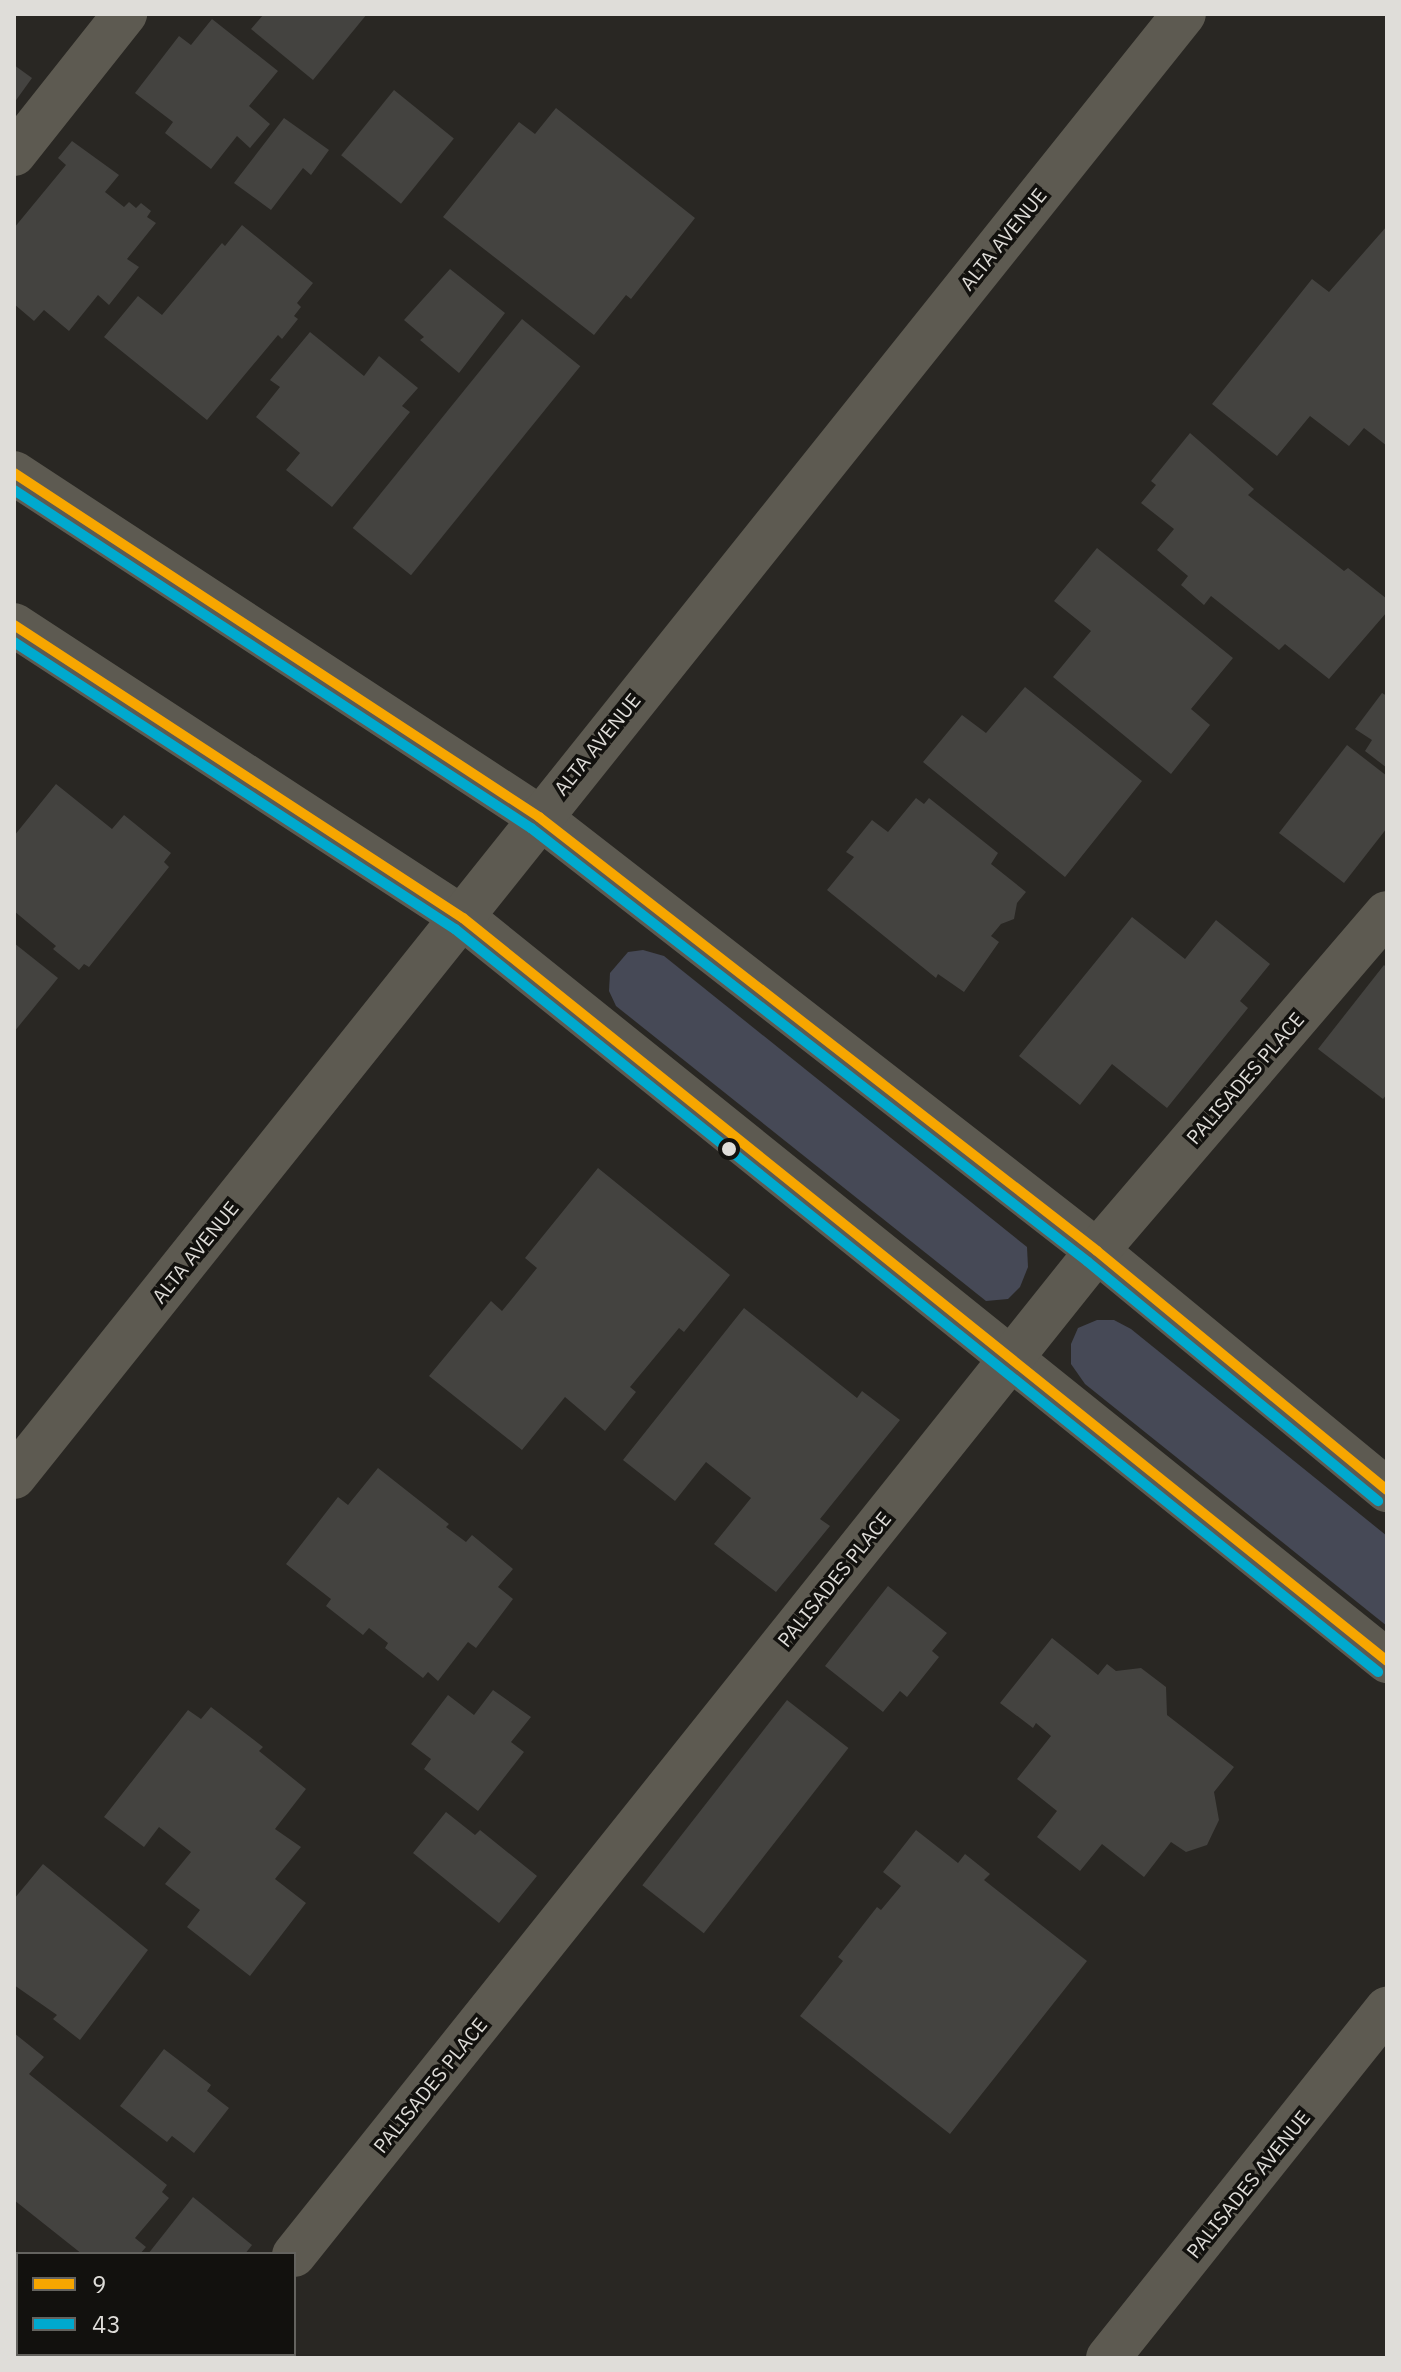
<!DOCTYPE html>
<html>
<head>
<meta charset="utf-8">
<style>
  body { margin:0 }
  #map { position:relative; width:1401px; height:2372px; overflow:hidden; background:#292723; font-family:"IBM Plex Sans",sans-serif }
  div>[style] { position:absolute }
  .green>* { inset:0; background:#464956 }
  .building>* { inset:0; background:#444340; transform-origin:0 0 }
  .minor>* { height:44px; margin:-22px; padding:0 22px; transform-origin:22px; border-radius:22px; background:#5d5a51 }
  .bus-1>* { height:10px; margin:-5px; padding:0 5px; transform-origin:5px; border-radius:5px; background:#f7a600 }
  .bus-2>* { height:10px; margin:-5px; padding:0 5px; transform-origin:5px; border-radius:5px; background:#00a9ce }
  .dots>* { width:22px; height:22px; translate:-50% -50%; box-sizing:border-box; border:4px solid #12110e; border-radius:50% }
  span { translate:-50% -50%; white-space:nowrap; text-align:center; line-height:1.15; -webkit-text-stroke:7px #12110e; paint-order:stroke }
  .street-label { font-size:20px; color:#dfddd9 }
  .frame { position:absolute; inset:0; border:16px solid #dfddd9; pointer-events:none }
  .legend { position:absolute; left:16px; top:2252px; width:280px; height:104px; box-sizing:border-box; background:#12110e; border:2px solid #64635f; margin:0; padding:10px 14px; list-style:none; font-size:24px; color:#dfddd9 }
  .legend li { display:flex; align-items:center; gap:16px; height:40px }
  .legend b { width:40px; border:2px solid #64635f }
</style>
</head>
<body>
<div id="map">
  <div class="green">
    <div style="clip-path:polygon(643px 950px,664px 956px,1027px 1247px,1028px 1267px,1020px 1287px,1008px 1299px,986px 1301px,616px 1006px,609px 991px,610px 973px,628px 952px)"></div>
    <div style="clip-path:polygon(1097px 1320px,1114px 1320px,1131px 1329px,1387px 1536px,1387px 1626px,1085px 1384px,1071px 1364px,1071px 1344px,1078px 1328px)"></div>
  </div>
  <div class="building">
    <div style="clip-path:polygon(264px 14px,367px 14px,313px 80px,251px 29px)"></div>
    <div style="clip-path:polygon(212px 19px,278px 71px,249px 106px,270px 124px,250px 148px,237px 136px,211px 169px,165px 133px,173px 122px,135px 93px,179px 36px,191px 45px)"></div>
    <div style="clip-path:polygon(14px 65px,32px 78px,14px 103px)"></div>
    <div style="left:394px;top:90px;width:77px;height:84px;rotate:39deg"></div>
    <div style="clip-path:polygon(556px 108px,695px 218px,631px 299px,626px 295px,594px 335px,443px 217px,519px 122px,535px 134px)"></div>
    <div style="clip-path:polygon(284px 118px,329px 150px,311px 175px,303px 168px,271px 210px,234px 183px)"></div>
    <div style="clip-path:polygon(72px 141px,119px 175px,105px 192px,124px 207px,129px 202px,136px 208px,141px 203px,151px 211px,147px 217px,156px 223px,127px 259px,139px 267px,109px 305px,98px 295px,69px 331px,44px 310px,34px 321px,14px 304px,14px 228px,66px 165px,58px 158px)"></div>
    <div style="clip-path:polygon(242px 225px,313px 283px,297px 303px,301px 307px,294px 316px,298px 319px,282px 339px,278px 335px,207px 420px,104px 337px,138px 296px,162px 315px,222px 243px,225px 246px)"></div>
    <div style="clip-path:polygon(1387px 226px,1387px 446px,1364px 428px,1349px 446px,1310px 416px,1277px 456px,1212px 404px,1312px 279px,1329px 292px)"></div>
    <div style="clip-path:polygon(450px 269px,505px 313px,459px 373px,420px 340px,424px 337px,404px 320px)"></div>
    <div style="left:522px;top:319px;width:75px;height:269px;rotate:39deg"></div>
    <div style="clip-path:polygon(310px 332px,364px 376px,379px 356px,418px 388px,402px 406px,410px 412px,332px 507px,286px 470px,300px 453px,256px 417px,280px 387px,270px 380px)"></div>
    <div style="clip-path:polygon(1190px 433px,1254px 489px,1248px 495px,1344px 571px,1348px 568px,1387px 599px,1387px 612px,1329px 679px,1285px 644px,1279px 650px,1211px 596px,1204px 605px,1181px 585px,1188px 576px,1157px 550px,1174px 529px,1141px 503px,1156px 485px,1151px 481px)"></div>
    <div style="clip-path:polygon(1097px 548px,1233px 658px,1191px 709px,1210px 725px,1171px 774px,1053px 677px,1091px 631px,1054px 601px)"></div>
    <div style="clip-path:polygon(1025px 687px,1142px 781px,1065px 877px,923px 762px,962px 715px,986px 733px)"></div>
    <div style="clip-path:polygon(1382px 693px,1387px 696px,1387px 768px,1365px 751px,1372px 740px,1355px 729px)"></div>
    <div style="clip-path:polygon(1347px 745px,1387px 776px,1387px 828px,1344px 883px,1279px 833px)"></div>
    <div style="clip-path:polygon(56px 784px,112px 829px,124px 815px,171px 853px,164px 862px,169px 867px,89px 967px,84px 964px,79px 970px,53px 949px,56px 946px,14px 911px,14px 836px)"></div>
    <div style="clip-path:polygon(916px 798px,924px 804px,929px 798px,998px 853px,991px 864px,1026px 892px,1017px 903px,1014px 919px,1001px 924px,991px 936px,999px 942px,964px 992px,938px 974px,936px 978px,827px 890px,854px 857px,846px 852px,872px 820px,888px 832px)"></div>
    <div style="clip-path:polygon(1132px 917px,1185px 959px,1216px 920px,1270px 964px,1240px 1001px,1248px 1008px,1167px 1108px,1112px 1064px,1080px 1105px,1019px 1056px)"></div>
    <div style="clip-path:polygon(14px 943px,58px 978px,14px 1032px)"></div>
    <div style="clip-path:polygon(1384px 965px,1387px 968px,1387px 1094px,1383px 1099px,1318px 1049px)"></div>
    <div style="clip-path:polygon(598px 1168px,730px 1275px,684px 1332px,679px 1328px,630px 1387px,636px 1392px,605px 1431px,565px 1397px,522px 1450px,429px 1376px,491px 1301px,502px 1311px,537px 1268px,525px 1258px)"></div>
    <div style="clip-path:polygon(744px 1308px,857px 1398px,862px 1391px,900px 1420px,820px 1519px,830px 1526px,776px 1592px,714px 1544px,751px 1498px,706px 1462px,675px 1501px,623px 1460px)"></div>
    <div style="clip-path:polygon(378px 1468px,449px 1524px,446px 1527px,466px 1542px,472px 1535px,513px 1569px,498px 1587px,513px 1599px,476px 1648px,468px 1642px,438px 1681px,428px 1672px,423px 1678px,385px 1648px,388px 1643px,369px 1628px,363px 1635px,326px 1606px,331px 1599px,286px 1564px,338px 1497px,348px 1505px)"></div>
    <div style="clip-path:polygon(888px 1586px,947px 1633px,932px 1651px,939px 1657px,907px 1697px,900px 1691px,883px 1712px,825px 1666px)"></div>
    <div style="clip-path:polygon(1052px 1638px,1098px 1675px,1107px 1664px,1116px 1671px,1141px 1668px,1166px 1687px,1167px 1715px,1234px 1767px,1214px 1792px,1219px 1820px,1207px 1845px,1186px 1852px,1171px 1842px,1144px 1877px,1102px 1844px,1080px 1871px,1037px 1837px,1057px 1811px,1017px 1779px,1051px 1736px,1036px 1723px,1033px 1728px,1000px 1703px)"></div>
    <div style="clip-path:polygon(493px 1690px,531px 1717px,511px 1742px,524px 1752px,478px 1811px,424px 1769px,431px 1759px,411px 1744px,448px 1695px,474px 1715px)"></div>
    <div style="left:787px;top:1700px;width:78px;height:235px;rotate:38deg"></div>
    <div style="clip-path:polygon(211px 1707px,263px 1747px,259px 1751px,306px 1789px,275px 1829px,301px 1847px,275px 1879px,306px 1903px,250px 1976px,187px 1927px,200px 1910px,165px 1884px,191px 1852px,159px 1827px,144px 1847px,104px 1817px,188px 1710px,201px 1719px)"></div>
    <div style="clip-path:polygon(446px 1812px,475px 1835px,480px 1830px,537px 1876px,499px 1923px,413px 1853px)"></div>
    <div style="clip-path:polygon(916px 1830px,958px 1863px,965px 1854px,990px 1874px,984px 1880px,1087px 1961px,950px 2134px,800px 2016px,843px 1961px,838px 1957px,877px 1907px,881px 1910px,901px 1886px,883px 1872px)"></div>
    <div style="clip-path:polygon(43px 1864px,148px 1950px,80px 2040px,53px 2019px,57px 2015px,14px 1985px,14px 1899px)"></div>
    <div style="clip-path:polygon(14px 2033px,44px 2057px,29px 2074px,167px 2185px,162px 2192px,169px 2198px,135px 2238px,146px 2247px,140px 2254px,82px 2254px,14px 2200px)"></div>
    <div style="clip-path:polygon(164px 2049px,211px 2085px,207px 2091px,229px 2108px,194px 2153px,172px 2136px,167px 2142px,120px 2106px)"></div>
    <div style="clip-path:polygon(193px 2197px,252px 2245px,245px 2254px,148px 2254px)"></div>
    <div style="left:29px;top:2354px;width:74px;height:5px"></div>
  </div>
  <div class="minor">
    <div style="left:14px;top:154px;width:179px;rotate:-51.6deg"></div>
    <div style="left:14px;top:473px;width:628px;rotate:33.23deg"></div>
    <div style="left:539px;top:817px;width:707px;rotate:37.87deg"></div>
    <div style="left:1097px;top:1251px;width:376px;rotate:39.5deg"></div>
    <div style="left:14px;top:625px;width:536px;rotate:33.13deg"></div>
    <div style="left:463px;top:918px;width:1186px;rotate:38.8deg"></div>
    <div style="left:14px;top:1477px;width:1873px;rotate:-51.35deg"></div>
    <div style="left:294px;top:2255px;width:1286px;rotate:-51.35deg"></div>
    <div style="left:1097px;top:1251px;width:445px;rotate:-49.4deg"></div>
    <div style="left:212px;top:2358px;width:5px;rotate:-53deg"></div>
    <div style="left:1108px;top:2358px;width:447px;rotate:-51.4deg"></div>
  </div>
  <div class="bus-1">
    <div style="left:14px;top:473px;width:628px;rotate:33.23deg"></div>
    <div style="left:539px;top:817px;width:707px;rotate:37.87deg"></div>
    <div style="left:1097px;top:1251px;width:376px;rotate:39.5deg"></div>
    <div style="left:14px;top:625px;width:536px;rotate:33.13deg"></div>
    <div style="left:463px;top:918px;width:1186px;rotate:38.8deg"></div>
  </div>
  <div class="bus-2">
    <div style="left:14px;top:490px;width:618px;rotate:33.18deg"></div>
    <div style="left:531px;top:828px;width:706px;rotate:37.92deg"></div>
    <div style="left:1088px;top:1262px;width:376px;rotate:39.5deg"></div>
    <div style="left:14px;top:642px;width:526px;rotate:33.06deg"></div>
    <div style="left:455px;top:929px;width:1185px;rotate:38.83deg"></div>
  </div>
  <div class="dots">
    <div style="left:729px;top:1149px;background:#dfddd9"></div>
  </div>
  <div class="street-label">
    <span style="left:1003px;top:239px;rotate:-51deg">ALTA AVENUE</span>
    <span style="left:597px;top:744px;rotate:-51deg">ALTA AVENUE</span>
    <span style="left:1245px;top:1078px;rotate:-49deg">PALISADES PLACE</span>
    <span style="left:195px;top:1252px;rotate:-51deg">ALTA AVENUE</span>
    <span style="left:834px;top:1579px;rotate:-51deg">PALISADES PLACE</span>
    <span style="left:430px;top:2085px;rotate:-51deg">PALISADES PLACE</span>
    <span style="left:1248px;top:2184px;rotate:-51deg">PALISADES AVENUE</span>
  </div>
  <div class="frame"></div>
  <ul class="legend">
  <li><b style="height:10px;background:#f7a600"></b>9</li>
  <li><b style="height:10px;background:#00a9ce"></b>43</li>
  </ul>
</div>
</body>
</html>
